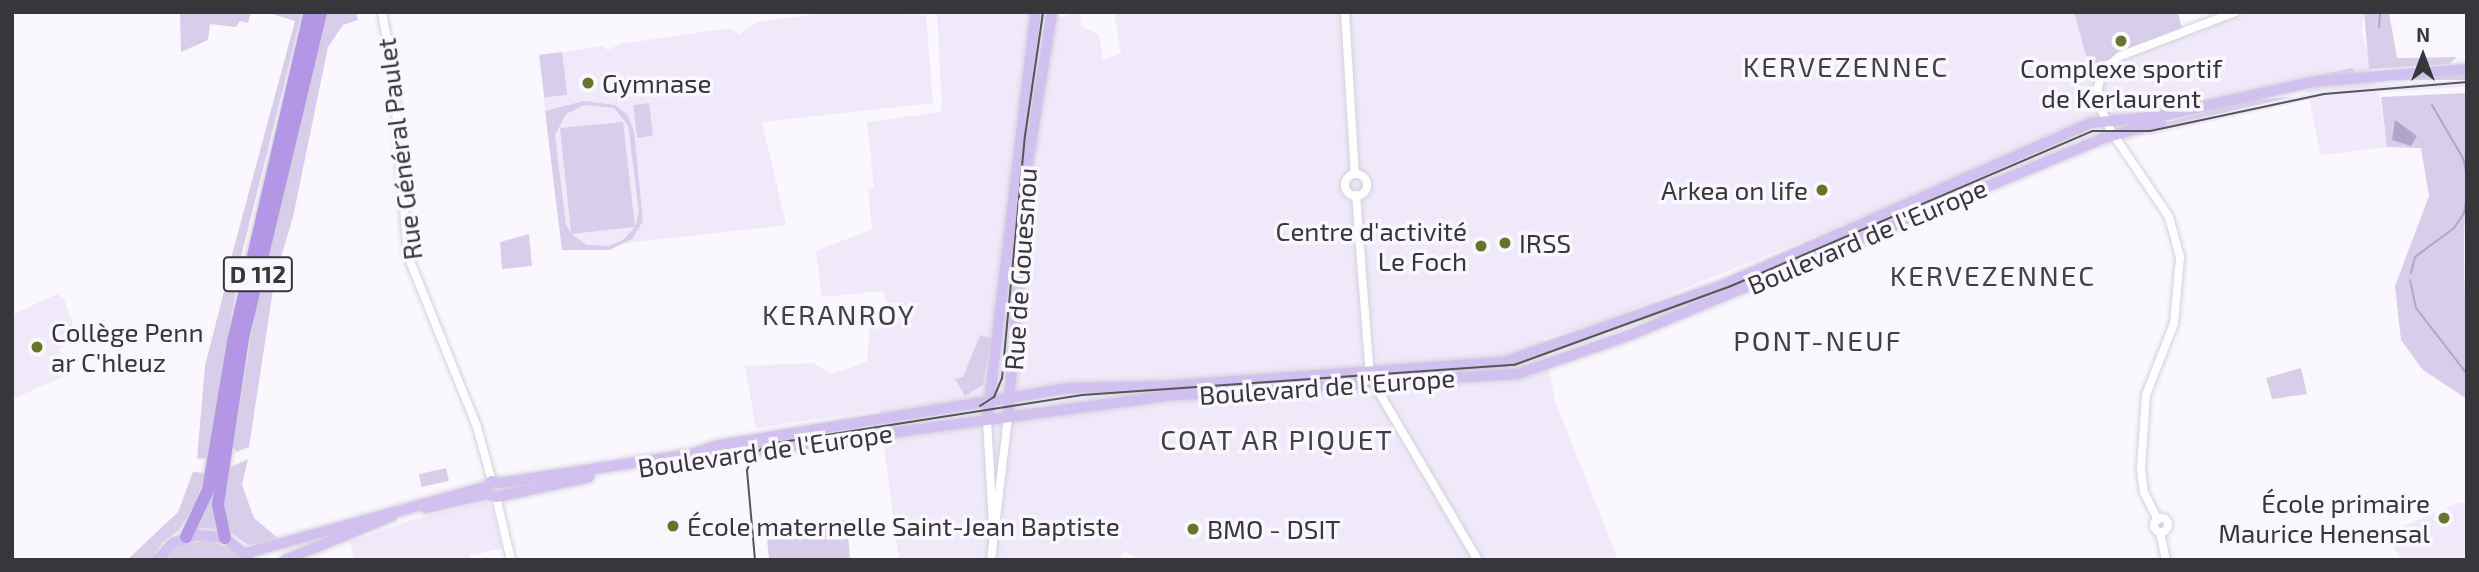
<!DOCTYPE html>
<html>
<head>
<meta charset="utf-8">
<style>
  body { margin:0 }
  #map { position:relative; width:2479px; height:572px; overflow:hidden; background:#faf8fe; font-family:"Exo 2",sans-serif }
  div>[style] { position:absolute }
  .built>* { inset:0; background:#efe9fa }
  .green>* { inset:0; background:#d8ceeb; transform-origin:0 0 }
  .water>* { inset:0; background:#b2a5ca }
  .stream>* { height:2px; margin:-1px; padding:0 1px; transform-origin:1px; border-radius:1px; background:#b2a5ca }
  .roads { filter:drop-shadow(0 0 2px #d3d0da) drop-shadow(0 0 2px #d3d0da) }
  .minor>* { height:8px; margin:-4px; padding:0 4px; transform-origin:4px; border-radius:4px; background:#fff }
  .minor>.ring { margin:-4px; padding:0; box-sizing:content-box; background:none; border:8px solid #fff; border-radius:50% }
  .major>* { height:10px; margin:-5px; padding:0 5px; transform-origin:5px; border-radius:5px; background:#d2c0f1 }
  .highway>* { height:12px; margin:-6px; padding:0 6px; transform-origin:6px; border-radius:6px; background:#b496e7 }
  .tram>* { height:2px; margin:-1px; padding:0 1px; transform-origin:1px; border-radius:1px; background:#56555a }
  .dots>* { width:19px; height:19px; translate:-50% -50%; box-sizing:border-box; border:4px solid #faf8fe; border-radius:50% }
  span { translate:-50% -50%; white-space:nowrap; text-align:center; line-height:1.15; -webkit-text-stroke:7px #faf8fe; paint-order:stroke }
  .shield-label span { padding:2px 5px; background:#faf8fe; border:2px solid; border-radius:5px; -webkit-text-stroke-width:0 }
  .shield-label { font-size:24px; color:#37363a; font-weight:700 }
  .poi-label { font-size:26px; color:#37363a }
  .left { translate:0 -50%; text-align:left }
  .right { translate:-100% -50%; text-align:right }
  .street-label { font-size:26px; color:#37363a }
  .neighbourhood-label { font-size:28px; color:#423f47; letter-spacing:2px }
  .frame { position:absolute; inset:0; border:14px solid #37363a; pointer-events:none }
  .north { position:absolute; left:2388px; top:21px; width:70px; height:70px; -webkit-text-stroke:5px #faf8fe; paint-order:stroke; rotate:0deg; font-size:19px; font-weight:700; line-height:28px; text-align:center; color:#37363a }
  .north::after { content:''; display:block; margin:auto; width:24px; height:32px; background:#37363a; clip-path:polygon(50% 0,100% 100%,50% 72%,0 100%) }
</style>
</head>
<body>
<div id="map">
  <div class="built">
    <div style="clip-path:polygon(832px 12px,926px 15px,933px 103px,762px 122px,786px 224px,780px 226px,627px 243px,609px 250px,562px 250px,539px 56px,602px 46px,608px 50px,620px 44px,730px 28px,739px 35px,757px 22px)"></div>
    <div style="clip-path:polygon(937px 12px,1028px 12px,1058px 18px,1080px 12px,1081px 26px,1099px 35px,1103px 60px,1121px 53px,1114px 12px,2074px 12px,2090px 69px,2235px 12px,2364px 12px,2362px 32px,2376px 85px,2467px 80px,2467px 87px,2379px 92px,2387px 147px,2321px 155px,2309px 100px,2151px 135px,2097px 134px,1777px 271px,1774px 265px,2090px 130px,2150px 129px,2308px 94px,2305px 79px,2130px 116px,2086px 118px,1889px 206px,1598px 323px,1544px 338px,1555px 401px,1618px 560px,1145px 560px,1124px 552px,1119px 560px,899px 560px,879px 410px,756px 428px,745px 366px,813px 363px,831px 374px,867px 362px,870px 326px,889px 320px,884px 291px,822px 297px,816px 251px,872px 229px,868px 189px,874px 187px,867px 122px,942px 112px)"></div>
    <div style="clip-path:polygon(57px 294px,64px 299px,78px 339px,59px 349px,70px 374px,12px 399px,12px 315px)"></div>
    <div style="clip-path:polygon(486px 502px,491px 506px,502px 548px,470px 556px,470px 560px,354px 560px,350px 542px,412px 520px)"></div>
    <div style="clip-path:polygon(2460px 502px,2467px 504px,2467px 560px,2404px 560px,2387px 540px,2389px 532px)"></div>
  </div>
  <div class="green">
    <div style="clip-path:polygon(251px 12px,248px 23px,240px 21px,236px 27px,210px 24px,208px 40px,181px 52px,180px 14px)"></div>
    <div style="clip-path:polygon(266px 12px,302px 12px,236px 277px,226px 277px,295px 21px)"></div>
    <div style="clip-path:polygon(328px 12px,356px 12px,358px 20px,343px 25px,328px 47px,293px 217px,275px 277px,249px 447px,236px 452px,233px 446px,259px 288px)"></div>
    <div style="clip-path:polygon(2074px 12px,2178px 12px,2183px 33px,2090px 70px)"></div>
    <div style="clip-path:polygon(2364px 12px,2389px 12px,2397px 58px,2457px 57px,2449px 64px,2369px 69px)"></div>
    <div style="left:562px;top:52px;width:43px;height:23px;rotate:83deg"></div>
    <div style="clip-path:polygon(2352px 68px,2356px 74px,2160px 115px,2130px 116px)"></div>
    <div style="left:2467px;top:74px;width:6px;height:101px;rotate:90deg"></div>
    <div style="clip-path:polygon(2467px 93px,2464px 251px,2467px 399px,2423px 370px,2401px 340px,2395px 286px,2429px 196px,2421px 148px,2387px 147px,2381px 97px)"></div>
    <div style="clip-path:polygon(2292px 97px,2153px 129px,2139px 130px,2249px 100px)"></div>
    <div style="clip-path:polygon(evenodd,584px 101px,615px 105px,627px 114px,634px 131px,643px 221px,632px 239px,609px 250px,562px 250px,545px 111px,584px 101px,585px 105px,614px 108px,628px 125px,639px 212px,635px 227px,623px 122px,560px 128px,571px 233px,566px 225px,555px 135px,566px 114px,585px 105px,584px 101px,635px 227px,623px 240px,608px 246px,587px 245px,571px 234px,635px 227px)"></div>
    <div style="left:649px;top:103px;width:33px;height:16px;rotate:83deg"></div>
    <div style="clip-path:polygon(529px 234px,532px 266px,502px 269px,500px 242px)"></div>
    <div style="clip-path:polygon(225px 287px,236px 287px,235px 295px,207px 458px,197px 459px,205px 366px)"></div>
    <div style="clip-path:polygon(980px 335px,991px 338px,983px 385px,965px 396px,955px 379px,963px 377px)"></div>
    <div style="clip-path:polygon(2301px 368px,2307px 394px,2272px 399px,2266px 378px)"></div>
    <div style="clip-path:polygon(248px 459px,242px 485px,254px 518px,280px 540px,248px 545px,226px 529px,222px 494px,227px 469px)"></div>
    <div style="left:446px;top:468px;width:13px;height:28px;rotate:77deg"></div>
    <div style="clip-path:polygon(193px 472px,206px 473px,194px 506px,179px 530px,163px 542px,150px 560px,127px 560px,178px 512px)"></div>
    <div style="clip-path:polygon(214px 485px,218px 529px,194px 528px)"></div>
    <div style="clip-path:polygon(847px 520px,850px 560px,769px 560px,766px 528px)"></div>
    <div style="clip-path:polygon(206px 540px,230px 548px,243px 560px,164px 560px,178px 546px)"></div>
  </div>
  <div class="water">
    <div style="clip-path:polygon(2395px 120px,2417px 136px,2411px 146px,2392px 140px)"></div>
  </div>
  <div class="stream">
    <div style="left:2379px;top:27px;width:15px;rotate:-86deg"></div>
    <div style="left:2432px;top:105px;width:61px;rotate:59.7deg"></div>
    <div style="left:2463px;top:158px;width:18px;rotate:77deg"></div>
    <div style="left:2411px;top:273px;width:16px;rotate:-76deg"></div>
    <div style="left:2415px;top:257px;width:49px;rotate:-36.6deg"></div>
    <div style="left:2454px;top:228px;width:18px;rotate:-56deg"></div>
    <div style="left:2464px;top:213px;width:20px;rotate:-81deg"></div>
    <div style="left:2410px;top:280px;width:29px;rotate:78deg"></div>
    <div style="left:2416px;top:308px;width:83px;rotate:52.3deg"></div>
  </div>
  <div class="roads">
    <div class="minor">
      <div style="left:382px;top:12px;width:62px;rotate:79.8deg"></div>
      <div style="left:393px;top:73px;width:184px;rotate:85.3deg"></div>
      <div style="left:408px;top:256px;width:184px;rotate:68deg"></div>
      <div style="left:477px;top:427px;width:56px;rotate:74.5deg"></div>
      <div style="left:1345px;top:12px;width:162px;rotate:86.5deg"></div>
      <div class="ring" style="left:1345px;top:174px;width:14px;height:14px"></div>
      <div style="left:1356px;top:195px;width:183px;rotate:85.6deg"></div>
      <div style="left:1370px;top:377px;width:212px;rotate:59.5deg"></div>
      <div style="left:987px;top:420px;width:104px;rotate:86.7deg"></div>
      <div style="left:496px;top:497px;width:65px;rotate:76.6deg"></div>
      <div class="ring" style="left:2154px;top:518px;width:6px;height:6px"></div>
      <div style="left:2158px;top:520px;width:30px;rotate:-117deg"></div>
      <div style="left:2144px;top:493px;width:26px;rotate:-97deg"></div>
      <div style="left:2141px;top:467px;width:72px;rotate:-86deg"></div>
      <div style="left:2146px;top:395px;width:77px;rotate:-68.7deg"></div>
      <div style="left:2174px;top:323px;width:66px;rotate:-84.8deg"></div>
      <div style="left:2180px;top:257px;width:41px;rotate:-105.4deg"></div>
      <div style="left:2169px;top:217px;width:104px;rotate:-124deg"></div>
      <div style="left:2111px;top:131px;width:30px;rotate:-114deg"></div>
      <div style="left:2099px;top:104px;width:16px;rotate:-94deg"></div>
      <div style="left:2098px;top:88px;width:17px;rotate:-77deg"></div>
      <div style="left:2102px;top:71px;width:23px;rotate:-40deg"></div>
      <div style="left:2120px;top:56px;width:123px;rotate:-20.9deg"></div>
      <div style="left:2160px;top:532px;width:29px;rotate:78deg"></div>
      <div style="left:991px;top:560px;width:144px;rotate:-83.2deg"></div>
    </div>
    <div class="major">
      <div style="left:1008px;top:417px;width:243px;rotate:-85.7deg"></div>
      <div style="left:1026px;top:175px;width:165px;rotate:-80.9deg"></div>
      <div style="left:987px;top:420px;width:411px;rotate:-83.2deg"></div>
      <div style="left:687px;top:460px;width:481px;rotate:-7.6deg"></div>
      <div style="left:1164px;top:396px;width:354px;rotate:-3.6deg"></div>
      <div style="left:1517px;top:374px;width:120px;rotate:-19deg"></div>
      <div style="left:1630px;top:335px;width:513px;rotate:-22.57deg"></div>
      <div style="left:2104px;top:138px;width:59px;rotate:-15.7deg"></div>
      <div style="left:486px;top:487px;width:8px;rotate:-45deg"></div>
      <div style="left:492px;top:481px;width:8px;rotate:14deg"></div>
      <div style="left:500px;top:483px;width:194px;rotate:-8.6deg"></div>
      <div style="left:692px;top:454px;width:24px;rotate:-19deg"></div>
      <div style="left:715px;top:446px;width:361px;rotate:-9.3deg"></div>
      <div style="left:1071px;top:388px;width:95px;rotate:-1.2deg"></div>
      <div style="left:1166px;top:386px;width:339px;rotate:-4.1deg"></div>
      <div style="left:1504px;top:362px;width:230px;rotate:-19.3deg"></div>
      <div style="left:1721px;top:286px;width:403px;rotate:-23.8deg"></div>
      <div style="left:2090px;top:123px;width:73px;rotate:-5.5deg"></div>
      <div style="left:2163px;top:116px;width:152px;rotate:-12.9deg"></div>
      <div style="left:2311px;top:82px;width:157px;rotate:-4.8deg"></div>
      <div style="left:487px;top:494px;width:9px;rotate:18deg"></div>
      <div style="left:496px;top:497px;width:95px;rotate:-12.1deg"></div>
      <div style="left:425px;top:508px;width:64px;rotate:-12.7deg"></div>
      <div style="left:246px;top:553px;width:249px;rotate:-15.4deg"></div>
      <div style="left:157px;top:560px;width:23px;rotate:-47deg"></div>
      <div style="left:173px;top:543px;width:26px;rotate:-18deg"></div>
      <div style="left:198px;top:535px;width:27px;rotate:6deg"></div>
      <div style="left:225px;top:538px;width:30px;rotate:40deg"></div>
      <div style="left:285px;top:560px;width:116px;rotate:-22.4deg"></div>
    </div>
    <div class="highway">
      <div style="left:186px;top:537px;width:52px;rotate:-64.9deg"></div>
      <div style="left:208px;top:490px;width:150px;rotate:-80.4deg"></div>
      <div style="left:233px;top:342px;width:339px;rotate:-76.9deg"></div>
      <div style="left:225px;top:538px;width:35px;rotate:-102deg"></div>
      <div style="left:218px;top:504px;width:168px;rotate:-81.4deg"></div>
      <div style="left:243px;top:338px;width:335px;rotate:-76.5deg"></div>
    </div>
  </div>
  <div class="tram">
    <div style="left:980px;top:406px;width:17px;rotate:-33deg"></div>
    <div style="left:994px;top:397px;width:21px;rotate:-67deg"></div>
    <div style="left:1002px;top:378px;width:243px;rotate:-84.6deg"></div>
    <div style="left:1025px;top:136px;width:125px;rotate:-81.7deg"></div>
    <div style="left:755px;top:560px;width:90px;rotate:-95.1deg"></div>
    <div style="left:747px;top:470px;width:17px;rotate:-66deg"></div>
    <div style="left:754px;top:454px;width:18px;rotate:-34deg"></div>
    <div style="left:769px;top:444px;width:317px;rotate:-8.9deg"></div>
    <div style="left:1082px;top:395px;width:433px;rotate:-4deg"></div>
    <div style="left:1514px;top:365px;width:231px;rotate:-20deg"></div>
    <div style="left:1731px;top:286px;width:393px;rotate:-23.2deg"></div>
    <div style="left:2092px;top:131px;width:58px"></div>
    <div style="left:2150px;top:131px;width:178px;rotate:-12deg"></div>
    <div style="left:2324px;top:94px;width:144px;rotate:-4.8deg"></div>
  </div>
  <div class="dots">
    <div style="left:2121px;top:41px;background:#657726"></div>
    <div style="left:588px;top:83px;background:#657726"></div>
    <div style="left:1822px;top:190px;background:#657726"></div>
    <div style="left:1505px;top:243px;background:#657726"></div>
    <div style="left:1481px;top:246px;background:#657726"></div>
    <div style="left:37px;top:347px;background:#657726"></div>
    <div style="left:2444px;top:518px;background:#657726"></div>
    <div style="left:673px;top:526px;background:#657726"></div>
    <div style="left:1193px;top:529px;background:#657726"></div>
  </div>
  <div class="shield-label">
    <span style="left:258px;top:274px">D 112</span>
  </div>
  <div class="poi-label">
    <span style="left:2121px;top:83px">Complexe sportif<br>de Kerlaurent</span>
    <span class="left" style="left:602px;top:83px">Gymnase</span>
    <span class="right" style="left:1808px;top:190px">Arkea on life</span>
    <span class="right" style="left:1467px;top:246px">Centre d'activité<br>Le Foch</span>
    <span class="left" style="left:1519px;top:243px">IRSS</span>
    <span class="left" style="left:51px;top:347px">Collège Penn<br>ar C'hleuz</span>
    <span class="right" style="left:2430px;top:518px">École primaire<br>Maurice Henensal</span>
    <span class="left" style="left:687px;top:526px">École maternelle Saint-Jean Baptiste</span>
    <span class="left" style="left:1207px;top:529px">BMO - DSIT</span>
  </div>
  <div class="street-label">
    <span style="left:399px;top:149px;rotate:-97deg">Rue Général Paulet</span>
    <span style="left:1867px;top:236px;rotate:-23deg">Boulevard de l'Europe</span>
    <span style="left:1020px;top:269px;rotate:-86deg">Rue de Gouesnou</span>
    <span style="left:1327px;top:386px;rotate:-4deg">Boulevard de l'Europe</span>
    <span style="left:765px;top:450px;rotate:-8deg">Boulevard de l'Europe</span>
  </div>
  <div class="neighbourhood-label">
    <span style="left:1846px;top:66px">KERVEZENNEC</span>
    <span style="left:1993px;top:275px">KERVEZENNEC</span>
    <span style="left:839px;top:314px">KERANROY</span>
    <span style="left:1818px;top:340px">PONT-NEUF</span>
    <span style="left:1277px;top:439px">COAT AR PIQUET</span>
  </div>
  <div class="frame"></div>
  <div class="north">N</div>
</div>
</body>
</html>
